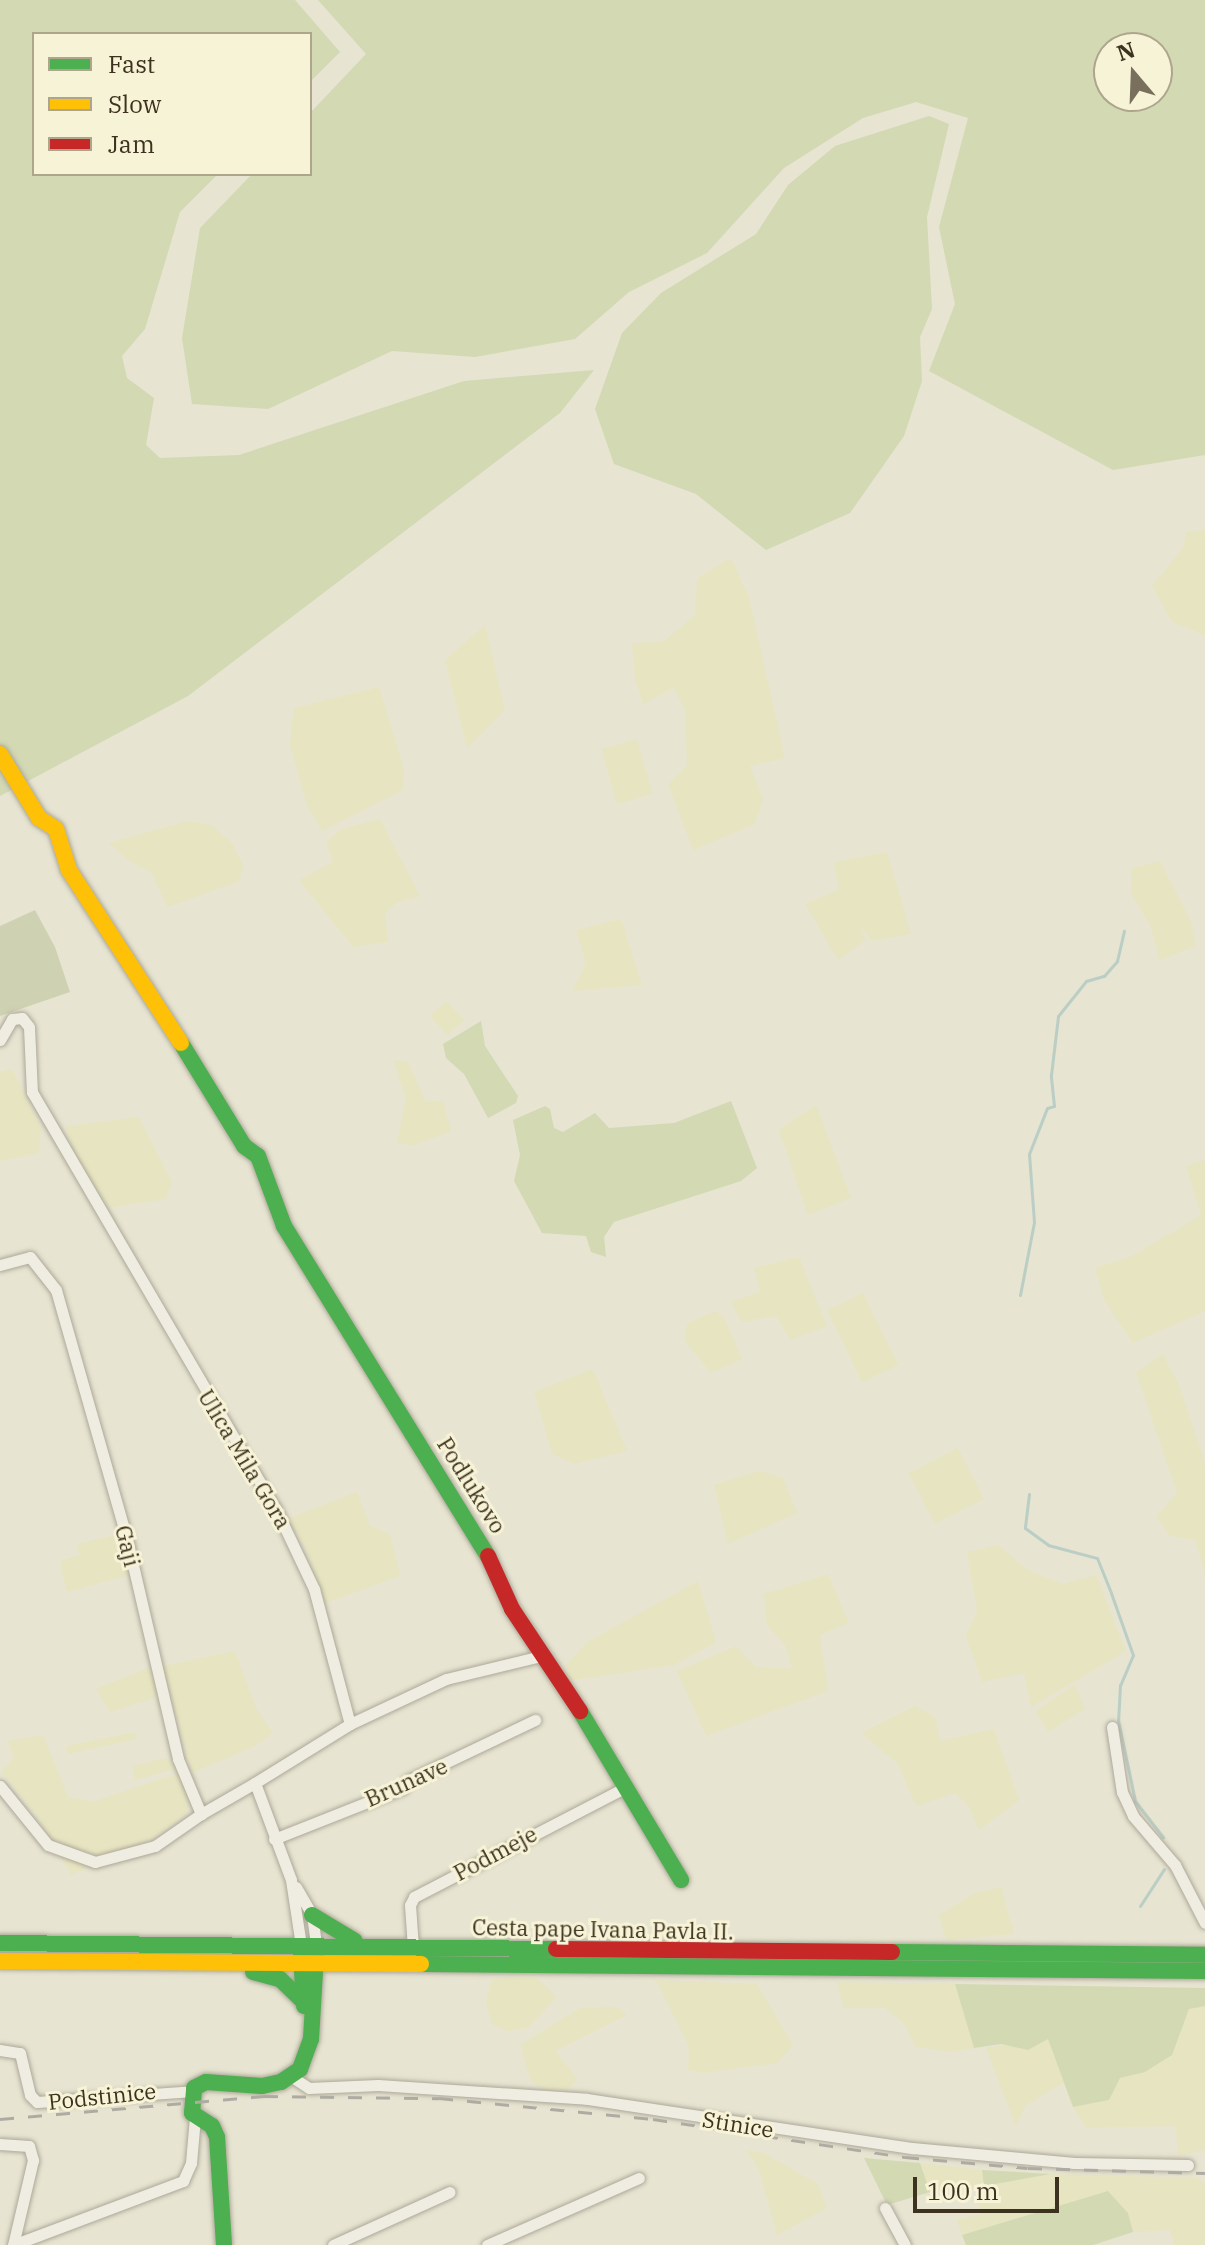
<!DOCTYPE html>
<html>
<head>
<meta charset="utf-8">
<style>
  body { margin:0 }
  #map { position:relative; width:1205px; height:2245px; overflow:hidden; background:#e7e4d1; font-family:"IBM Plex Serif",serif }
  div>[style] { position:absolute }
  .farmland>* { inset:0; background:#e7e5c1; transform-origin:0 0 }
  .green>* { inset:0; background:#d3d9b3 }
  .cemetery>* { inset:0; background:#ced2b2 }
  .stream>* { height:3px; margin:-1.5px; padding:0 1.5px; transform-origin:1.5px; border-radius:1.5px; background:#bbcec5 }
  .roads { filter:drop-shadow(0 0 2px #ada899) drop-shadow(0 0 2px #ada899) }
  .street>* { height:11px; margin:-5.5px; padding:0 5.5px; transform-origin:5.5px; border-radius:5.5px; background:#efede2 }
  .fast>* { height:16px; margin:-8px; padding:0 8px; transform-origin:8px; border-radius:8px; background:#4caf50 }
  .slow>* { height:16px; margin:-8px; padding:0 8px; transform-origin:8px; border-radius:8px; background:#ffc107 }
  .jam>* { height:16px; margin:-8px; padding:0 8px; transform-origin:8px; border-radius:8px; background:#c62828 }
  .rail>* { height:3px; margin-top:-1.5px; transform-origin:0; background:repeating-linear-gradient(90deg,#aeaca2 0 14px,transparent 0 28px) }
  span { translate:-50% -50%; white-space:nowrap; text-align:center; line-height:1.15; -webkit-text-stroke:6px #f7f3d7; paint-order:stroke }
  .street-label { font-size:22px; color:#3d321f }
  .legend { position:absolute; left:32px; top:32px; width:280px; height:144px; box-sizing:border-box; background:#f7f3d7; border:2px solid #ada68d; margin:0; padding:10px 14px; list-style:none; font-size:24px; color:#3d321f }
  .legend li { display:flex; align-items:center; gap:16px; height:40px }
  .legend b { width:40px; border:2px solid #ada68d }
  .north { position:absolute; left:1093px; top:32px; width:80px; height:80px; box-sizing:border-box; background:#f7f3d7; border:2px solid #ada68d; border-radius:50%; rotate:341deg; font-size:22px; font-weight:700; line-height:32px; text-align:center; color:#3d321f }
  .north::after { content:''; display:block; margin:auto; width:28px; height:36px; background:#78705d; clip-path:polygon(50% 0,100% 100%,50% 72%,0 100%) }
  .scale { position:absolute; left:913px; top:2177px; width:146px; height:36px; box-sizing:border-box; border:4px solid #3d321f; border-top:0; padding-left:10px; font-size:24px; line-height:28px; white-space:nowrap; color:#3d321f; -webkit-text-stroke:6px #f7f3d7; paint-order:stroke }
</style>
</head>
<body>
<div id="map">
  <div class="farmland">
    <div style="clip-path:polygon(1205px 530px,1205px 635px,1172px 622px,1152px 586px,1184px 546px,1186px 532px)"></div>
    <div style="clip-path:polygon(731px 558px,749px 597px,785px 758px,750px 766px,763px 799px,755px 824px,693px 850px,668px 784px,687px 766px,685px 709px,673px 688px,643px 704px,635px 679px,632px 643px,663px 642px,695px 615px,697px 578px)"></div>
    <div style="clip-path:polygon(485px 625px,505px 710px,467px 748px,445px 660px)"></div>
    <div style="clip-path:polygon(379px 687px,404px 769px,403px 790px,322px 831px,307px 805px,290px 745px,294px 708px)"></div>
    <div style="left:637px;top:739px;width:57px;height:37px;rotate:74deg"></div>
    <div style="clip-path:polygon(380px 819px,420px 896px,396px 903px,385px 913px,388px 942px,353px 947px,299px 880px,333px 862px,326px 842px,342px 829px)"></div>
    <div style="clip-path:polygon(187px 821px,211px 825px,232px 843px,244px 867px,238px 882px,167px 907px,152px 873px,129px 861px,109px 843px)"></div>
    <div style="clip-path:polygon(887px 852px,911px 934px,872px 941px,859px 925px,866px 940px,838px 960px,805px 904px,839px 890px,834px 862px)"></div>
    <div style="clip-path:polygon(1160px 861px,1191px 921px,1196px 946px,1160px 960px,1150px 925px,1131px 893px,1132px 868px)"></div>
    <div style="clip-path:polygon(621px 919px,642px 985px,573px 991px,586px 963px,576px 930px)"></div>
    <div style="left:446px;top:1001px;width:26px;height:22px;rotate:47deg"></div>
    <div style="clip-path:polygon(394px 1060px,408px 1062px,425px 1101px,443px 1101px,451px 1131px,412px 1146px,397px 1142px,406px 1100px)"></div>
    <div style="clip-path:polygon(12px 1069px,41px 1128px,39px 1153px,0 1161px,0 1072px)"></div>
    <div style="clip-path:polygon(816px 1105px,851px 1198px,808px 1215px,779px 1130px)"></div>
    <div style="clip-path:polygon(139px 1117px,172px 1182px,166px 1199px,107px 1208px,71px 1147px,66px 1126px)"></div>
    <div style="clip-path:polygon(1205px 1160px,1205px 1311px,1133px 1343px,1105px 1302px,1095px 1268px,1132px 1256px,1201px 1215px,1186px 1166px)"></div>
    <div style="clip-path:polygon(799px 1257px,827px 1326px,791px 1340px,776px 1316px,742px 1322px,730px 1302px,760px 1292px,754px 1268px)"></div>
    <div style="left:863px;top:1293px;width:80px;height:40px;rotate:64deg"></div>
    <div style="clip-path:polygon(716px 1311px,725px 1319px,742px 1359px,711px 1373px,684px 1340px,687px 1323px)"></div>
    <div style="clip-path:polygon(1163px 1354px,1180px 1387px,1205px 1463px,1205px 1572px,1195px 1540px,1170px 1536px,1156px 1517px,1177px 1493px,1136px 1372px)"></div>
    <div style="clip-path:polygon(593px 1369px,627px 1451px,574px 1464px,552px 1454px,534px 1392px)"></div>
    <div style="left:958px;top:1448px;width:57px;height:55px;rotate:63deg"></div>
    <div style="clip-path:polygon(759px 1471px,783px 1478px,797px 1513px,728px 1544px,714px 1485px)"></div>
    <div style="clip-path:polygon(357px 1492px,370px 1526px,390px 1534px,400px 1576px,323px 1604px,305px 1547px,287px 1519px)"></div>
    <div style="clip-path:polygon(121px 1534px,129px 1575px,67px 1592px,60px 1561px,80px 1555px,77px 1544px)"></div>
    <div style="clip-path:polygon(998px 1545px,1030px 1571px,1064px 1584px,1096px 1575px,1126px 1651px,1031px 1707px,1024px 1673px,982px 1682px,966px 1636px,977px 1611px,967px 1552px)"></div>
    <div style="clip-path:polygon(828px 1574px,849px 1623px,820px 1635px,828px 1691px,706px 1736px,677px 1671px,736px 1646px,756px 1667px,792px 1668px,785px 1645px,767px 1626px,764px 1594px)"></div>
    <div style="clip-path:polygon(698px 1581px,716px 1642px,674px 1665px,568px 1681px,566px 1665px,587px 1642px)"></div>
    <div style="clip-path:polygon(235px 1651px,256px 1708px,273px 1733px,257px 1745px,192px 1773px,163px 1666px)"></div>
    <div style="clip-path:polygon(151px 1667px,159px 1696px,110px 1712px,96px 1689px)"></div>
    <div style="clip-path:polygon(1075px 1685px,1085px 1709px,1048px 1732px,1036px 1711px)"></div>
    <div style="clip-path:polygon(915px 1706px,935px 1717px,940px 1741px,994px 1729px,1019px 1800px,979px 1830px,968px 1805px,955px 1793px,916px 1806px,898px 1764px,861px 1733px)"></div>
    <div style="clip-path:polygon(135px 1732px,136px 1739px,68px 1754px,66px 1746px)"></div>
    <div style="clip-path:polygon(43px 1735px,68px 1797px,92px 1802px,180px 1773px,189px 1797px,186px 1814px,155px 1837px,71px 1875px,36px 1814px,1px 1772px,14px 1758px,8px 1741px)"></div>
    <div style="clip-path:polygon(166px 1758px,178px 1768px,135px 1780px,132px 1766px)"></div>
    <div style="clip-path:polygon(1001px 1887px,1014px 1934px,946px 1940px,939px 1915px,973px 1894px)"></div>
    <div style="clip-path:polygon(510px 1977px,535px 1977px,557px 1997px,528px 2028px,506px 2031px,492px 2024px,486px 2002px,492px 1980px)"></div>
    <div style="clip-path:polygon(656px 1980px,757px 1984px,793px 2045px,778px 2063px,703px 2073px,688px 2070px,689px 2046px)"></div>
    <div style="clip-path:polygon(837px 1982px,955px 1984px,974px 2048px,952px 2052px,916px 2047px,905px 2025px,885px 2008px,844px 2008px)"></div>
    <div style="clip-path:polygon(1205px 2006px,1205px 2150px,1178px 2156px,1176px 2126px,1086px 2128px,1073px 2107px,1109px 2100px,1120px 2078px,1145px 2071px,1189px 2008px)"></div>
    <div style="clip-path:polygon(616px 2007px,627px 2015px,555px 2051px,578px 2079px,567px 2090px,550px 2091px,531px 2082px,520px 2045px,580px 2008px)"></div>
    <div style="clip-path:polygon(1048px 2039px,1065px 2082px,1026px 2105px,1016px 2127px,986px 2048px)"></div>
    <div style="clip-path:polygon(746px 2150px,764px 2153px,818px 2184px,827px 2208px,777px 2235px,759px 2170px)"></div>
    <div style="clip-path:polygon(920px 2163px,982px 2170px,985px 2186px,1051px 2174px,1196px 2178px,1205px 2184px,1205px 2245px,1175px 2245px,1169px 2230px,1133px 2232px,1128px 2213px,1063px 2205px,962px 2235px,957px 2220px,980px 2214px,975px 2187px,930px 2192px)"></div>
  </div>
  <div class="green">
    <div style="clip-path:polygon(0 0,295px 0,340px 52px,310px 82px,310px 34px,34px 34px,34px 174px,218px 174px,180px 212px,145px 329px,122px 356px,127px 378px,154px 398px,146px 445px,160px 458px,239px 455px,464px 381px,594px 370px,560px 413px,188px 696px,0 796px)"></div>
    <div style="clip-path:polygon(evenodd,318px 0,1205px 0,1205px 455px,1113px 470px,929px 371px,955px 304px,939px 227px,968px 118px,916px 102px,863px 118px,784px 168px,707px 253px,629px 292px,575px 339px,475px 357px,392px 351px,268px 409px,192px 404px,182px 338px,200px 228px,252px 174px,310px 174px,310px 113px,366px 54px,318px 0,1109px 48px,1157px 48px,1157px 96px,1109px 96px,1109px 48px)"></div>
    <div style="clip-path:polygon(929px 116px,949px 124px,927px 217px,932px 309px,920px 337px,922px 381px,904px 436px,850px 513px,766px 550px,696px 494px,614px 464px,595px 409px,622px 333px,661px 293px,756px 234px,788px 185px,835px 146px)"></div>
    <div style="clip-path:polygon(481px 1021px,485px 1046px,518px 1096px,516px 1103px,488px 1118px,464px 1074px,446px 1058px,443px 1044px)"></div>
    <div style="clip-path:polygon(731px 1101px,757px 1168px,741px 1181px,614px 1222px,604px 1237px,606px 1257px,591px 1252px,586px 1236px,542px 1233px,514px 1181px,520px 1155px,513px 1120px,545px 1106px,550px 1109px,554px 1128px,563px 1132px,595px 1113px,609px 1128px,674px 1123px)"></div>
    <div style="clip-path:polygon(955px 1984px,1205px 1988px,1205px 2006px,1189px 2009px,1172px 2055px,1145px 2072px,1120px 2078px,1109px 2100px,1073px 2107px,1048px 2039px,1028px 2050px,1001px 2044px,974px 2048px)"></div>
    <div style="clip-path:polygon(864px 2158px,920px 2163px,930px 2192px,887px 2205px)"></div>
    <div style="clip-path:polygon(982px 2170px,1051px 2174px,984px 2186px)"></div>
    <div style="clip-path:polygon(1108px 2191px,1128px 2213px,1133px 2232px,1093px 2245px,966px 2245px,962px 2235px)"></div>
  </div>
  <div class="cemetery">
    <div style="clip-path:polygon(35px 910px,55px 947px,70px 992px,0 1016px,0 926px)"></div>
  </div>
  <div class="stream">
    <div style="left:1020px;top:1295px;width:74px;rotate:-79.1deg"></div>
    <div style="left:1034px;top:1222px;width:68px;rotate:-94.2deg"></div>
    <div style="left:1029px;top:1154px;width:49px;rotate:-68.6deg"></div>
    <div style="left:1047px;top:1108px;width:7px;rotate:-16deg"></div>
    <div style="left:1054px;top:1106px;width:31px;rotate:-96deg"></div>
    <div style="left:1051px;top:1075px;width:59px;rotate:-83.2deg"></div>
    <div style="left:1058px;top:1016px;width:45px;rotate:-51.3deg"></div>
    <div style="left:1086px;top:981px;width:19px;rotate:-16deg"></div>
    <div style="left:1104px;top:976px;width:20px;rotate:-49deg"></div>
    <div style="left:1117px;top:961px;width:31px;rotate:-77deg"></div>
    <div style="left:1029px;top:1494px;width:34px;rotate:97deg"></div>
    <div style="left:1025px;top:1528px;width:29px;rotate:36deg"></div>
    <div style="left:1048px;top:1545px;width:51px;rotate:14.9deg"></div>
    <div style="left:1097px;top:1558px;width:38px;rotate:68deg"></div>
    <div style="left:1111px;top:1593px;width:66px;rotate:70.5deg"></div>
    <div style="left:1133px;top:1655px;width:33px;rotate:113deg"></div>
    <div style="left:1120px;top:1685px;width:35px;rotate:93deg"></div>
    <div style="left:1118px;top:1720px;width:83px;rotate:78.1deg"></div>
    <div style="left:1135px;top:1801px;width:46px;rotate:52.1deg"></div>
    <div style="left:1140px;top:1906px;width:44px;rotate:-57deg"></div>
  </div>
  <div class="roads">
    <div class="street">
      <div style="left:0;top:1040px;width:24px;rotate:-60deg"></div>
      <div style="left:12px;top:1019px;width:10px;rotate:-6deg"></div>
      <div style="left:22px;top:1018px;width:11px;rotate:52deg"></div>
      <div style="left:29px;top:1027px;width:65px;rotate:87.4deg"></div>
      <div style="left:32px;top:1092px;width:483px;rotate:59.7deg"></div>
      <div style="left:276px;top:1509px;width:89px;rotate:64.6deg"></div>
      <div style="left:314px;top:1589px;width:140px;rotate:75.1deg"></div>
      <div style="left:350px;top:1724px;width:112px;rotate:148.2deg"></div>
      <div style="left:255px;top:1783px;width:103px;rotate:69.6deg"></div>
      <div style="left:291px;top:1880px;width:66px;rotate:81.3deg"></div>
      <div style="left:0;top:1265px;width:31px;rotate:-15deg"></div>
      <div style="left:30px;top:1257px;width:42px;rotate:51.8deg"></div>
      <div style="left:56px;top:1290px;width:255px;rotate:74.1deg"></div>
      <div style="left:126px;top:1535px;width:230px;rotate:76.9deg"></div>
      <div style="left:178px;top:1759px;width:60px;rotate:67.3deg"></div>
      <div style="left:201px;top:1814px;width:62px;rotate:-29.9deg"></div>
      <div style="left:350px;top:1724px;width:106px;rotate:-25.1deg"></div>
      <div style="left:446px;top:1679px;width:102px;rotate:-13.6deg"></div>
      <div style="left:1112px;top:1727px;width:66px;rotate:81.3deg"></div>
      <div style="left:1122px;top:1792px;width:26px;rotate:65deg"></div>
      <div style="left:1133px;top:1816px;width:65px;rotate:49.4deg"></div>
      <div style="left:1175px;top:1865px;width:65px;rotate:62.7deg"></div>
      <div style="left:0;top:1786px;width:76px;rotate:50.9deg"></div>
      <div style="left:48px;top:1845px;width:50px;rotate:19.9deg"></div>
      <div style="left:95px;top:1862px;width:62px;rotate:-14.9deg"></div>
      <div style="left:155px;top:1846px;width:56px;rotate:-34.8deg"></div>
      <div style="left:274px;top:1839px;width:139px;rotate:-21.6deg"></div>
      <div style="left:403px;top:1788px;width:8px;rotate:-60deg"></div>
      <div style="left:407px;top:1781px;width:142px;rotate:-25.5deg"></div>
      <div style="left:296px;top:1887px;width:32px;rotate:60deg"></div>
      <div style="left:312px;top:1915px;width:30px;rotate:82deg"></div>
      <div style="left:413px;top:1947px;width:42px;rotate:-94.1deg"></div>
      <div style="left:410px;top:1905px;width:9px;rotate:-63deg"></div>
      <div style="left:414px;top:1897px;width:237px;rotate:-27.4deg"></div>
      <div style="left:0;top:2050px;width:20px;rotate:9deg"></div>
      <div style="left:20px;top:2053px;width:43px;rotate:76.6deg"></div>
      <div style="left:30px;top:2095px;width:10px;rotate:45deg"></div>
      <div style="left:37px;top:2102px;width:156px;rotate:-4deg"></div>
      <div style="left:292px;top:2077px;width:20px;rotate:33deg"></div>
      <div style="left:309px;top:2088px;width:69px;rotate:-2.5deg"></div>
      <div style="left:378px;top:2085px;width:209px;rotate:3.8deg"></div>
      <div style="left:587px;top:2099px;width:329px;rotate:8.6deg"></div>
      <div style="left:912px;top:2148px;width:163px;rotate:5.3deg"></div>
      <div style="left:1074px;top:2163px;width:114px;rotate:1deg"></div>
      <div style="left:0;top:2144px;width:29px;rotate:4deg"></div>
      <div style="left:29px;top:2146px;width:15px;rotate:74deg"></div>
      <div style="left:33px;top:2160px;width:87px;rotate:103.2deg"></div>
      <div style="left:885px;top:2208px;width:42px;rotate:61.6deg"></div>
      <div style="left:13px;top:2245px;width:182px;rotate:-20.6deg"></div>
      <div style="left:183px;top:2181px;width:20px;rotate:-66deg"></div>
      <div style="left:191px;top:2163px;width:46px;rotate:-85deg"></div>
      <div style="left:333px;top:2245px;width:128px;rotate:-24.4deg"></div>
      <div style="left:487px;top:2245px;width:166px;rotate:-23.8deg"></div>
    </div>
    <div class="fast">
      <div style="left:181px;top:1043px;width:121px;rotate:58.5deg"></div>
      <div style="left:244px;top:1146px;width:17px;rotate:36deg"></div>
      <div style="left:258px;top:1156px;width:75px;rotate:69.6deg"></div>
      <div style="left:284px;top:1226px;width:388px;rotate:58.3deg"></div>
      <div style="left:580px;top:1711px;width:197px;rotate:59.1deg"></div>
      <div style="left:312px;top:1915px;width:50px;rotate:31.2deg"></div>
      <div style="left:0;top:1943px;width:556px;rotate:0.62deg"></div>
      <div style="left:892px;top:1952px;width:313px;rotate:0.5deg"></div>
      <div style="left:301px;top:1953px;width:53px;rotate:86.8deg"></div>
      <div style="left:421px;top:1964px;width:784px;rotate:0.51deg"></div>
      <div style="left:253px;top:1972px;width:28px;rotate:15deg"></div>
      <div style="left:280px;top:1979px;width:33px;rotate:44deg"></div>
      <div style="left:224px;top:2245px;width:108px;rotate:-93.7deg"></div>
      <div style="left:217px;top:2137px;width:12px;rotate:-114deg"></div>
      <div style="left:212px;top:2126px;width:24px;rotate:-147deg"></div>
      <div style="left:192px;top:2113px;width:25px;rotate:-85deg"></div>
      <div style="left:194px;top:2088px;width:13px;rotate:-27deg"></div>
      <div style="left:206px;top:2082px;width:56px;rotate:4.1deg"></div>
      <div style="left:262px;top:2086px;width:19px;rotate:-12deg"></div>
      <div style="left:281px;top:2082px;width:23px;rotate:-34deg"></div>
      <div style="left:300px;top:2069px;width:32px;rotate:-70deg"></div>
      <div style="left:311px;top:2039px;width:85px;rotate:-86.6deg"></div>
    </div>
    <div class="slow">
      <div style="left:0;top:754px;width:75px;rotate:58.6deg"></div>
      <div style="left:39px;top:818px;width:20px;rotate:33deg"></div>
      <div style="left:56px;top:829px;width:43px;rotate:72.4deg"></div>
      <div style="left:69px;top:870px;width:206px;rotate:57.1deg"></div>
      <div style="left:0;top:1961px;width:421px;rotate:0.4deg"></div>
    </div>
    <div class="jam">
      <div style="left:488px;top:1556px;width:58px;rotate:65.6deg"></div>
      <div style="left:512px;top:1609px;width:123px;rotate:56.3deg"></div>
      <div style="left:556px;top:1949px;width:336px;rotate:0.5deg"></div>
    </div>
  </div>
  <div class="rail">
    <div style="left:0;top:2119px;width:265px;rotate:-5deg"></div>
    <div style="left:264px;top:2096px;width:175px;rotate:0.7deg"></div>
    <div style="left:439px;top:2098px;width:215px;rotate:5.6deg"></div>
    <div style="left:653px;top:2119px;width:255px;rotate:8.6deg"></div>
    <div style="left:905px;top:2157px;width:123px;rotate:5.1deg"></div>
    <div style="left:1028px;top:2168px;width:177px;rotate:1.6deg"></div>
  </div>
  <div class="street-label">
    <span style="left:245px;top:1459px;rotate:59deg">Ulica Mila Gora</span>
    <span style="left:472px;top:1485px;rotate:58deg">Podlukovo</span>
    <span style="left:128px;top:1546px;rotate:76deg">Gaji</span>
    <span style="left:406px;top:1782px;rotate:-24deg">Brunave</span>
    <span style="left:495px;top:1853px;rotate:-28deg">Podmeje</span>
    <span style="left:603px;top:1929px;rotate:1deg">Cesta pape Ivana Pavla II.</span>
    <span style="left:102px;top:2096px;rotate:-6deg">Podstinice</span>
    <span style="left:738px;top:2124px;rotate:9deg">Stinice</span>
  </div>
  <ul class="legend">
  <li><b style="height:10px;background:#4caf50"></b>Fast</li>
  <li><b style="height:10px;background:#ffc107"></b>Slow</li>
  <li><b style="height:10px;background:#c62828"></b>Jam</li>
  </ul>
  <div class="north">N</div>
  <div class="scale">100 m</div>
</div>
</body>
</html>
